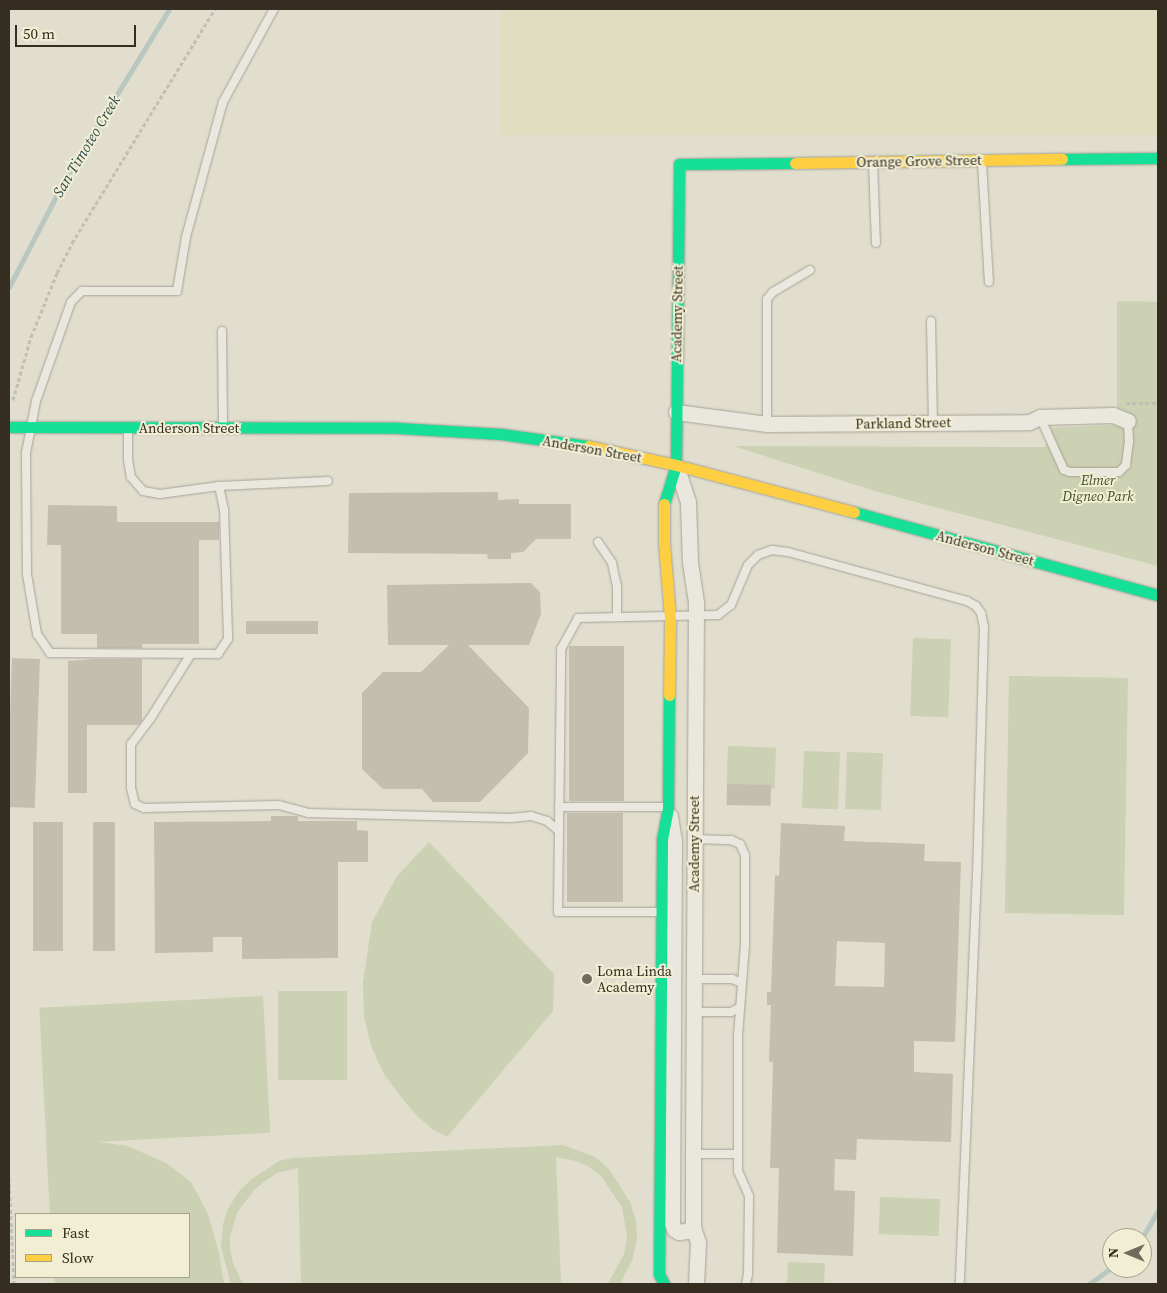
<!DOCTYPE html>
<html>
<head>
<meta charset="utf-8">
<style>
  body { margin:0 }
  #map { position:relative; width:1167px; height:1293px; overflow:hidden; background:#e1dece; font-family:"Source Serif 4",serif }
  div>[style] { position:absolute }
  .farmland>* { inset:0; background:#dfdec0; transform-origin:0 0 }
  .green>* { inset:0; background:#cbd1b2; transform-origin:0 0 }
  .stream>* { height:5px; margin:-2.5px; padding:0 2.5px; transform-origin:2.5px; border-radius:2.5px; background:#b8c7c0 }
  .building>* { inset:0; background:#c4beaf; transform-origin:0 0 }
  .path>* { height:3px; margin-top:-1.5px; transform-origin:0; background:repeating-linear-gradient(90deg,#c2bfb5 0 4px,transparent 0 6.5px) }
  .roads { filter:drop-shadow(0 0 1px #a6a397) drop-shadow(0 0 1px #a6a397) }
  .lane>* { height:8px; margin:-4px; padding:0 4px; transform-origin:4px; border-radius:4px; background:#eae8de }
  .street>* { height:15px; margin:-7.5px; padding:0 7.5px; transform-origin:7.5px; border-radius:7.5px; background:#eae8de }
  .fast>* { height:11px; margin:-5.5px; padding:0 5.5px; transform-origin:5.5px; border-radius:5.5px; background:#16e098 }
  .slow>* { height:11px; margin:-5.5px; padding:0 5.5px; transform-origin:5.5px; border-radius:5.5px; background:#ffcf43 }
  .dots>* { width:14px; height:14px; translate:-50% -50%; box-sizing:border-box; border:2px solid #f1eed4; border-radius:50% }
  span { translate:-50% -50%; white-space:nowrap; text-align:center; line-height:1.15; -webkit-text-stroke:4px #f1eed4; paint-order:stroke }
  .street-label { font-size:14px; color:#342d20 }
  .park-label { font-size:14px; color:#3e4e29; font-style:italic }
  .poi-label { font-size:14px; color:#342d20 }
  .left { translate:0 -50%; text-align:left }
  .water-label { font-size:15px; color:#314e52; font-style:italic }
  .frame { position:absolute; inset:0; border:10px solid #342d20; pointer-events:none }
  .legend { position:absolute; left:15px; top:1213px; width:175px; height:65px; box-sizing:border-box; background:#f1eed4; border:1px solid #a5a18c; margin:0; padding:6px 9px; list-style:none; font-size:15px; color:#342d20 }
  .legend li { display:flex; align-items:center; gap:10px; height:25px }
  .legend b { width:25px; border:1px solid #a5a18c }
  .north { position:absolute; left:1102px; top:1228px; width:50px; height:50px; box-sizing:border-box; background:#f1eed4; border:1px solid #a5a18c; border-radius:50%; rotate:270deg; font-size:14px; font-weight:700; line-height:20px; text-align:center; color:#342d20 }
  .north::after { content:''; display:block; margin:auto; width:18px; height:22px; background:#716b5d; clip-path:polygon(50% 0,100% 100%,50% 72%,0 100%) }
  .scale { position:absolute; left:15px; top:25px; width:121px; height:22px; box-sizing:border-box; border:2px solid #342d20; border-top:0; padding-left:6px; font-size:15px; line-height:18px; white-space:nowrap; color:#342d20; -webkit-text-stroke:4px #f1eed4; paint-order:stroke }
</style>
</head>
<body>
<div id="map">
  <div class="farmland">
    <div style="left:499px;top:9px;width:659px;height:126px"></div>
  </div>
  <div class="green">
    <div style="clip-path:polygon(1117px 301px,1158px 302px,1158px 566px,878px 492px,733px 446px,1046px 447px,1047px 428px,1117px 425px)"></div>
    <div style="left:913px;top:638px;width:38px;height:78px;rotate:2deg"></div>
    <div style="left:1009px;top:676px;width:119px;height:237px;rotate:1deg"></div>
    <div style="left:728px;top:746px;width:48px;height:41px;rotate:2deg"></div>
    <div style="left:804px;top:751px;width:36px;height:57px;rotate:2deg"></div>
    <div style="left:847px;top:752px;width:36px;height:57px;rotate:2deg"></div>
    <div style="clip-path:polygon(429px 842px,554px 974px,553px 1011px,447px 1137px,432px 1129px,417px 1116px,401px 1097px,384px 1074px,371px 1046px,364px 1017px,363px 982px,372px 922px,397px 876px)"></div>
    <div style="left:278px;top:991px;width:69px;height:89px"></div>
    <div style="left:263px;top:996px;width:137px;height:224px;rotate:87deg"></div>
    <div style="clip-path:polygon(93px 1141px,128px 1146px,168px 1164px,191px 1182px,208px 1214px,219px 1253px,224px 1284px,55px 1284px,54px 1277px,189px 1277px,189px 1214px,50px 1214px,46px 1143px)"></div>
    <div style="clip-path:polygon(563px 1145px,595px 1157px,609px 1169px,630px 1202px,636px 1220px,637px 1238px,633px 1258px,620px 1284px,608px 1284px,624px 1254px,627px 1236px,622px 1207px,601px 1176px,588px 1166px,572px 1160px,556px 1157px,561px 1284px,301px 1284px,298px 1168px,277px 1173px,268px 1179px,255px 1189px,238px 1211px,230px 1236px,230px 1249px,233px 1263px,243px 1284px,231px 1284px,221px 1247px,223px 1224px,229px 1207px,240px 1190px,252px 1179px,279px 1161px,292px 1158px)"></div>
    <div style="left:880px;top:1197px;width:60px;height:37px;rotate:2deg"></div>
    <div style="left:788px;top:1262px;width:37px;height:22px;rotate:2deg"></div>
  </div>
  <div class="stream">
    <div style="left:9px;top:287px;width:122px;rotate:-62.6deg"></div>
    <div style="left:65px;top:179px;width:199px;rotate:-58.5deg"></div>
    <div style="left:1142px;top:1238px;width:32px;rotate:-60deg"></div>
    <div style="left:1089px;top:1284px;width:29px;rotate:-36deg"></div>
  </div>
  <div class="building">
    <div style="clip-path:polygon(498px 492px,498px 500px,519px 499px,519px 504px,571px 504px,571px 539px,536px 539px,523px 552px,511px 553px,511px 559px,488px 559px,487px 554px,348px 553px,349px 493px)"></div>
    <div style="clip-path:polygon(48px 505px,117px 506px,117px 522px,219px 522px,219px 540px,199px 540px,199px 644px,142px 644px,142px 648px,97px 648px,97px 634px,61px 634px,61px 545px,47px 545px)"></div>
    <div style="clip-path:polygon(531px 583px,540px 592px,541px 614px,529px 645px,468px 645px,529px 708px,528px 753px,480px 802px,433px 802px,422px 789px,383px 789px,362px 769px,362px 693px,383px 672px,421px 672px,449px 645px,388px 645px,387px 585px)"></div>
    <div style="left:246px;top:621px;width:72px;height:13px"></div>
    <div style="left:569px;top:646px;width:55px;height:155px"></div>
    <div style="left:12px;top:658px;width:28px;height:149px;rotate:2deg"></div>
    <div style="clip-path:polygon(97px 659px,142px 659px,142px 721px,138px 725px,87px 725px,87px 793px,68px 793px,68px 661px)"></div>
    <div style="left:727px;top:784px;width:44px;height:21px;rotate:1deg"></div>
    <div style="left:567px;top:813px;width:56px;height:89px"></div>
    <div style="clip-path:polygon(271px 816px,298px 816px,298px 821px,357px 821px,357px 830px,368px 831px,368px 862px,338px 862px,338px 958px,242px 959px,242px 937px,213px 937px,213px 952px,155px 953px,154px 822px,271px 821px)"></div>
    <div style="left:33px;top:822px;width:30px;height:129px"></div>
    <div style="left:93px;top:822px;width:22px;height:129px"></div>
    <div style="clip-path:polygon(evenodd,781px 823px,845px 826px,844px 841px,925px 844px,924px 861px,961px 862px,955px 1042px,914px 1041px,914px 1072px,953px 1074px,951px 1142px,857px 1139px,856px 1160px,835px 1159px,834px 1190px,855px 1191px,853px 1256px,777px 1253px,779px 1168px,770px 1168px,773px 1062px,769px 1062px,771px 1005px,767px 1005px,767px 992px,771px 992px,775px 875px,779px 876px,781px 823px,837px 941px,885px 943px,884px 987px,835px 986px,837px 941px)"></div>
  </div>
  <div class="path">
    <div style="left:13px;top:400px;width:66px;rotate:-74.1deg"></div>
    <div style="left:31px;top:337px;width:69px;rotate:-67.9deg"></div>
    <div style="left:57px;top:273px;width:34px;rotate:-63deg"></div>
    <div style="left:72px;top:243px;width:274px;rotate:-58.6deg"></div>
    <div style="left:1126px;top:403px;width:32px"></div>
    <div style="left:9px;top:1177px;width:107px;rotate:87.3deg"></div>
  </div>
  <div class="roads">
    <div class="lane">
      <div style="left:982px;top:162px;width:120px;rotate:86.7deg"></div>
      <div style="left:873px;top:163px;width:80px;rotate:87.9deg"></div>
      <div style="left:931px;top:321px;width:102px;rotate:88.9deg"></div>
      <div style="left:222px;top:331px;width:95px;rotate:89.4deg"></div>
      <div style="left:1040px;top:417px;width:58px;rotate:65.6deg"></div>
      <div style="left:1064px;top:470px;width:6px;rotate:18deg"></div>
      <div style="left:1070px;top:472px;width:49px"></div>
      <div style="left:1119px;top:472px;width:10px;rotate:-45deg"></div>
      <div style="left:1126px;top:465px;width:23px;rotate:-83deg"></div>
      <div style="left:1129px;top:442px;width:21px;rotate:-93deg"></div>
      <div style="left:767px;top:424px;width:125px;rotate:-90deg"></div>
      <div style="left:767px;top:299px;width:9px;rotate:-49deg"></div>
      <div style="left:773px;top:292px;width:43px;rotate:-30.7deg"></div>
      <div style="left:128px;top:428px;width:31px;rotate:90deg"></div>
      <div style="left:128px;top:459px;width:18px;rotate:81deg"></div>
      <div style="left:131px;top:477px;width:18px;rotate:49deg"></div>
      <div style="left:143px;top:491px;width:17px;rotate:10deg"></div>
      <div style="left:160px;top:494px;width:60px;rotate:-7.7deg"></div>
      <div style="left:219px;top:486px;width:24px;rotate:78deg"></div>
      <div style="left:224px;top:509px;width:130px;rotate:88.2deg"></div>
      <div style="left:228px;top:639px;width:18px;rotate:124deg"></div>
      <div style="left:218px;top:654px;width:168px;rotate:-179.7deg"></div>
      <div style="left:50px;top:653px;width:23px;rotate:-124deg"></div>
      <div style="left:37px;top:634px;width:61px;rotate:-99.5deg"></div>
      <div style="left:27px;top:574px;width:121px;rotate:-90.5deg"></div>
      <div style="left:26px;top:453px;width:53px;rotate:-79.1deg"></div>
      <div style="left:36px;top:401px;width:105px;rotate:-70.5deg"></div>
      <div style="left:71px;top:302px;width:16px;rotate:-45deg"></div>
      <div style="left:82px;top:291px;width:95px"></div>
      <div style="left:177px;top:291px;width:55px;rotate:-80.5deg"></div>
      <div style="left:186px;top:237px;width:140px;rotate:-74.7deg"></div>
      <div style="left:223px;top:102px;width:106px;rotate:-61.3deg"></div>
      <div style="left:219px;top:486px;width:109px;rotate:-2.6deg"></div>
      <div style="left:598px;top:542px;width:25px;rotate:56deg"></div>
      <div style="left:612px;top:563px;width:24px;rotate:78deg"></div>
      <div style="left:617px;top:586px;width:31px;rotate:90deg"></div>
      <div style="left:191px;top:654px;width:77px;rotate:122.2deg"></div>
      <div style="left:150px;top:719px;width:31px;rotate:127deg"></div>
      <div style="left:131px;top:744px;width:44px;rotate:90deg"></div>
      <div style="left:131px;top:788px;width:16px;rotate:76deg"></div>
      <div style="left:135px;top:804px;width:10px;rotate:24deg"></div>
      <div style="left:144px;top:808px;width:135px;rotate:-1.3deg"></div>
      <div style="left:279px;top:805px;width:30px;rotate:15deg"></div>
      <div style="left:308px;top:813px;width:203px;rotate:1.4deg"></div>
      <div style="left:511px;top:818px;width:20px;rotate:-6deg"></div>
      <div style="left:531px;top:816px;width:17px;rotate:17deg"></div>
      <div style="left:547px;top:821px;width:16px;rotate:40deg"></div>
      <div style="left:559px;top:807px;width:108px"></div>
      <div style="left:694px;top:839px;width:37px;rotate:2deg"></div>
      <div style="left:731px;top:840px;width:10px;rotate:24deg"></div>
      <div style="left:740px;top:844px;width:12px;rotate:66deg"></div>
      <div style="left:745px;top:855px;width:90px;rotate:90deg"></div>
      <div style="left:745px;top:945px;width:90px;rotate:94.4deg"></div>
      <div style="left:738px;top:1035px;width:136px;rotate:90deg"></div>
      <div style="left:738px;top:1171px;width:27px;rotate:66deg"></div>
      <div style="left:749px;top:1196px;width:78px;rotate:90.7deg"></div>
      <div style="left:748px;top:1274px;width:10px;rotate:101deg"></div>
      <div style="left:660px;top:912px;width:102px;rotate:180deg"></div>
      <div style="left:558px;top:912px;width:263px;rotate:-89.3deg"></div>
      <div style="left:561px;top:649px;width:35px;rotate:-61deg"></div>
      <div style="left:578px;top:618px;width:140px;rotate:-1.2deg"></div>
      <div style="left:718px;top:615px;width:16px;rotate:-38deg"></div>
      <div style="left:731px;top:605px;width:43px;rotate:-67deg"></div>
      <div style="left:748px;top:565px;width:14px;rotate:-45deg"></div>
      <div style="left:758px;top:555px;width:15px;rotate:-20deg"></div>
      <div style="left:772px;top:550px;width:16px;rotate:7deg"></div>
      <div style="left:788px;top:552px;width:186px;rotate:15.3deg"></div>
      <div style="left:967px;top:601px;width:10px;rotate:29deg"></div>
      <div style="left:976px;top:606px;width:9px;rotate:54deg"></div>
      <div style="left:981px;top:613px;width:14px;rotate:78deg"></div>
      <div style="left:984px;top:627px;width:246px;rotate:91.6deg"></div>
      <div style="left:977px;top:873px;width:411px;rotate:92.4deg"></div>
      <div style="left:693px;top:979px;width:39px"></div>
      <div style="left:732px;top:979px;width:9px;rotate:21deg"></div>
      <div style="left:693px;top:1012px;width:38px"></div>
      <div style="left:731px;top:1012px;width:9px;rotate:-27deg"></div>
      <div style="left:693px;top:1154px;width:45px"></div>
    </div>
    <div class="street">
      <div style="left:676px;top:412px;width:92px;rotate:7.5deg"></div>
      <div style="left:767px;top:424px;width:262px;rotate:-0.4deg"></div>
      <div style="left:1029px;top:422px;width:12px;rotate:-24deg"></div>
      <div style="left:1040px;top:417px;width:73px;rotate:-1.6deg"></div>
      <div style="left:1113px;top:415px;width:16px;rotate:22deg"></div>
      <div style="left:676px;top:465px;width:39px;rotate:72deg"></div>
      <div style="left:688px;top:502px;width:60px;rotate:88.1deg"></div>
      <div style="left:690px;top:562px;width:40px;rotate:81.5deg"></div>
      <div style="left:696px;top:602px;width:552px;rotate:90.31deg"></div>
      <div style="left:693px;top:1154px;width:73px;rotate:90deg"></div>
      <div style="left:693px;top:1227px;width:16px;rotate:72deg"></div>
      <div style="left:698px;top:1242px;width:42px;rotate:92.7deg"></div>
      <div style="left:670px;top:816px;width:24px;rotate:81deg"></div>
      <div style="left:674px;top:840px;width:383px;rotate:90.3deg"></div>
      <div style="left:672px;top:1223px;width:6px;rotate:72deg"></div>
      <div style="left:674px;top:1229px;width:6px;rotate:31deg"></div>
      <div style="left:679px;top:1232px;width:7px;rotate:-8deg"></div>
      <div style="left:686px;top:1231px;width:8px;rotate:-30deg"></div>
    </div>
    <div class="fast">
      <div style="left:1062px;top:159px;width:96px;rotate:-0.6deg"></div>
      <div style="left:9px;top:427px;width:389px;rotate:0.1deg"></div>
      <div style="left:398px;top:428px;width:103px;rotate:3.3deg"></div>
      <div style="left:501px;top:434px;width:89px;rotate:7.8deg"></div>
      <div style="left:664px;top:504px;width:41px;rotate:-72.9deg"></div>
      <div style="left:676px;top:465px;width:301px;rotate:-89.4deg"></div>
      <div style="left:679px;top:164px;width:116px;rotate:-0.5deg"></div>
      <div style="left:854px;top:512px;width:315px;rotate:15.3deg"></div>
      <div style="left:664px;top:1284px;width:11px;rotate:-117deg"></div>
      <div style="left:659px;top:1274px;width:435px;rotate:-89.6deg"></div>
      <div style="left:662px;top:839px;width:33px;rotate:-79deg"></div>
      <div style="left:668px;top:807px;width:112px;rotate:-89.5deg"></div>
    </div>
    <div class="slow">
      <div style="left:795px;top:163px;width:267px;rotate:-0.9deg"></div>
      <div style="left:589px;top:446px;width:89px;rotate:12.3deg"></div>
      <div style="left:676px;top:465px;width:184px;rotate:14.8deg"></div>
      <div style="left:664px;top:504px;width:39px;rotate:90deg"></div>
      <div style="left:664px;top:543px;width:75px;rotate:85.4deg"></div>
      <div style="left:670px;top:618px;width:77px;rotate:90.7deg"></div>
    </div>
  </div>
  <div class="dots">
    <div style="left:587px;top:979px;background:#716b5d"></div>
  </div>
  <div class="street-label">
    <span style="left:919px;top:161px;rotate:-1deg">Orange Grove Street</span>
    <span style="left:677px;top:314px;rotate:-89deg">Academy Street</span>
    <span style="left:903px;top:423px;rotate:-1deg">Parkland Street</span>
    <span style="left:189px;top:428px">Anderson Street</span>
    <span style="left:592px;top:449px;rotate:10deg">Anderson Street</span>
    <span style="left:985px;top:548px;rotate:15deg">Anderson Street</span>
    <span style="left:694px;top:844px;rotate:-90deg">Academy Street</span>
  </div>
  <div class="park-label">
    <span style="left:1098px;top:488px">Elmer<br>Digneo Park</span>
  </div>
  <div class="poi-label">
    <span class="left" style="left:597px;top:979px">Loma Linda<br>Academy</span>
  </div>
  <div class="water-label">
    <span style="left:86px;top:146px;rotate:-59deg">San Timoteo Creek</span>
  </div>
  <div class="frame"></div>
  <ul class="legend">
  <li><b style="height:6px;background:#16e098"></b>Fast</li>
  <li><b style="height:6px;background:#ffcf43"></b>Slow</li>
  </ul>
  <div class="north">N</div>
  <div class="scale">50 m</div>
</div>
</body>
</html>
